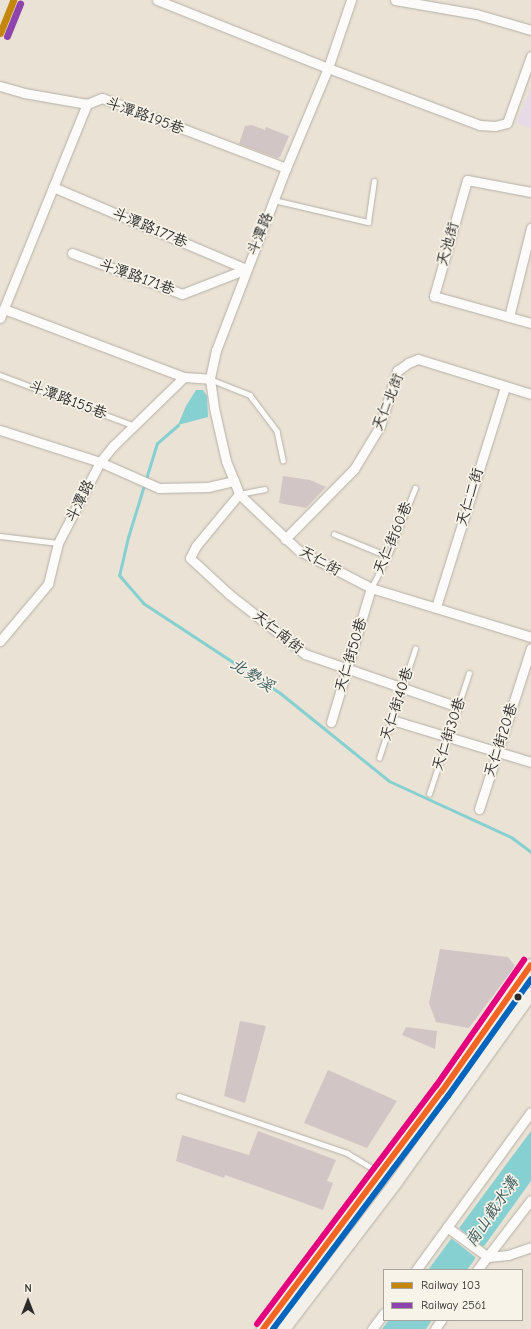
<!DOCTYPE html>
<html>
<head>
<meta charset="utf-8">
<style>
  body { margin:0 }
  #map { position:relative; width:531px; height:1329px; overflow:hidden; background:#eae2d4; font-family:"Comic Neue","LXGW WenKai TC",sans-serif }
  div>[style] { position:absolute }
  .built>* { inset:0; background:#e5dae6 }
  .water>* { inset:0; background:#86d0d1 }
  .pier>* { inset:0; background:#eae2d4 }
  .stream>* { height:3px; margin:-1.5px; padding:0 1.5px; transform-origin:1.5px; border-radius:1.5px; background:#86d0d1 }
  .building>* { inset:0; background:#d2c5c5 }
  .roads { filter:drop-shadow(0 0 1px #b4afa7) drop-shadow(0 0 1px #b4afa7) }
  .lane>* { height:4.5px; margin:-2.25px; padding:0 2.25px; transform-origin:2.25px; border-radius:2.25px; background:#fcfbf9 }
  .street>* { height:9px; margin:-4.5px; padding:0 4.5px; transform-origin:4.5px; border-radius:4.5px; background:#fcfbf9 }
  .secondary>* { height:12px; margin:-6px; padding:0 6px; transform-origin:6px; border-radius:6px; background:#f3f0ea }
  .bus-1>* { height:6px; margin:-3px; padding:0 3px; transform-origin:3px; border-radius:3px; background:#f26522 }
  .bus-2>* { height:6px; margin:-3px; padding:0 3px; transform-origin:3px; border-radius:3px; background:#0065bd }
  .bus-3>* { height:6px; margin:-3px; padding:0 3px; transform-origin:3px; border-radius:3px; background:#e5007d }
  .rail-1>* { height:7px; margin:-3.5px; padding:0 3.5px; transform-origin:3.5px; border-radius:3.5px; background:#c4870b }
  .rail-2>* { height:7px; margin:-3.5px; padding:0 3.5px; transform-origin:3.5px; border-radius:3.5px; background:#8e44ad }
  .dots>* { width:11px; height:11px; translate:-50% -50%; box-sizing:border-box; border:2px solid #f7f3e8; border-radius:50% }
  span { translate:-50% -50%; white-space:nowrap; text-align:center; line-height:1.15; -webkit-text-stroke:3.5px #f7f3e8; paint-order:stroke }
  .street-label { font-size:15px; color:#2b2b2b }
  .water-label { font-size:16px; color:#395a5d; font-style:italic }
  .legend { position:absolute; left:383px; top:1269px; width:140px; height:52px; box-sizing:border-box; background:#f7f3e8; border:1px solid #a5a39c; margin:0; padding:5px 7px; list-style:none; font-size:12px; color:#2b2b2b }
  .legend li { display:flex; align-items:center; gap:8px; height:20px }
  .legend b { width:20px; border:1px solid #a5a39c }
  .north { position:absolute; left:8px; top:1281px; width:40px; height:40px; -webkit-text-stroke:3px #f7f3e8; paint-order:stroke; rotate:0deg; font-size:11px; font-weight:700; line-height:16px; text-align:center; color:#2b2b2b }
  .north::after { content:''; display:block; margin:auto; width:14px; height:18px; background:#2b2b2b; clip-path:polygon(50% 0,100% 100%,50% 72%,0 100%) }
</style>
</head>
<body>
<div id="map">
  <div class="built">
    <div style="clip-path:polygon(531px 88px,531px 128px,516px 123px)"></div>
  </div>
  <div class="water">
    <div style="clip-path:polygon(196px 390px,203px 390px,207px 396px,208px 417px,178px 425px,186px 406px)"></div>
    <div style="clip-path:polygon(531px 1131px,531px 1181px,467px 1270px,428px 1270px)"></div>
    <div style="clip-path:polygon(389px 1320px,432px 1320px,426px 1329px,382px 1329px)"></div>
  </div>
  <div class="pier">
    <div style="clip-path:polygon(459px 1228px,482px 1246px,486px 1246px,476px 1261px,475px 1257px,451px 1238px)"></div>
  </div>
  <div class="stream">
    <div style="left:178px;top:425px;width:28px;rotate:139deg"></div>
    <div style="left:157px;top:443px;width:98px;rotate:107.1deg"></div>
    <div style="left:128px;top:537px;width:39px;rotate:103deg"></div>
    <div style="left:119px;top:575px;width:37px;rotate:49deg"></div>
    <div style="left:143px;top:603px;width:164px;rotate:33.3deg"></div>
    <div style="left:280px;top:693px;width:140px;rotate:38.9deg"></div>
    <div style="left:389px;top:781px;width:134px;rotate:24.7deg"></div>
    <div style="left:511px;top:837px;width:25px;rotate:37deg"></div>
  </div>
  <div class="building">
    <div style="clip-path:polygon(252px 125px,265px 130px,266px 127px,289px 136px,280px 157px,277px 158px,239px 144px,245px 126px)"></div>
    <div style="clip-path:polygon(283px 476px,310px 480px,326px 487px,306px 508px,279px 503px)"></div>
    <div style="clip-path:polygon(440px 949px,508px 957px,515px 966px,469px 1028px,436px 1022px,429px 1003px)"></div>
    <div style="clip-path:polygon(240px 1021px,266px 1026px,245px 1103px,224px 1096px)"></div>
    <div style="clip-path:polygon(406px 1027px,437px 1031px,435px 1049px,402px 1035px)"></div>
    <div style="clip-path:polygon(328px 1070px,397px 1101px,367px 1148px,304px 1123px)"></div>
    <div style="clip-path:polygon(258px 1131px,336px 1160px,327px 1181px,333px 1183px,323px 1210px,225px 1175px,224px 1178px,176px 1161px,182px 1135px,249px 1155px)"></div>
  </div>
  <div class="roads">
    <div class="lane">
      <div style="left:274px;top:200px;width:97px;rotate:13.2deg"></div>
      <div style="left:368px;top:222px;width:41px;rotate:-81.7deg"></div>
      <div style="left:0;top:375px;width:144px;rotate:20.7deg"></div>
      <div style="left:210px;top:379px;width:43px;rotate:21.8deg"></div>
      <div style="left:250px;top:395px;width:45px;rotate:53.1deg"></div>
      <div style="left:277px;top:431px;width:30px;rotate:78deg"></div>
      <div style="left:239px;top:494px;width:26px;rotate:-11deg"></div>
      <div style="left:334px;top:534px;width:58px;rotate:22.2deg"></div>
      <div style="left:0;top:536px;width:58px;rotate:6.9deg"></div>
      <div style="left:371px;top:588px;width:36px;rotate:-62deg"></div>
      <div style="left:388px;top:556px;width:73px;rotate:-68.3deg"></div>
      <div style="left:379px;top:758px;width:115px;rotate:-71.7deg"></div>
      <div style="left:429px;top:794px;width:127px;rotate:-71.7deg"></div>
      <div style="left:179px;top:1096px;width:177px;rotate:18.7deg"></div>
      <div style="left:347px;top:1153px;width:39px;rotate:31deg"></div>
    </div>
    <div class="street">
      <div style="left:157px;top:0;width:184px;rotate:21.7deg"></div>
      <div style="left:328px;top:68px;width:162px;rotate:20.6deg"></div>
      <div style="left:480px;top:125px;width:15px;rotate:4deg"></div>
      <div style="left:495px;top:126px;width:12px;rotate:-14deg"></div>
      <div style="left:507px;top:123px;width:71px;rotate:-70.3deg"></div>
      <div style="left:351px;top:0;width:72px;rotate:108.7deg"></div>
      <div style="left:328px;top:68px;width:108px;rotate:112.8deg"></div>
      <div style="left:286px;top:168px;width:195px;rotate:111deg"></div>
      <div style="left:216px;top:350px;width:30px;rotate:102deg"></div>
      <div style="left:210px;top:379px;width:29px;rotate:82deg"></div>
      <div style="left:214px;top:408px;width:54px;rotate:77.2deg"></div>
      <div style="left:226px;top:461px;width:35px;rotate:68deg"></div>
      <div style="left:239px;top:494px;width:81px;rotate:43.5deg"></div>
      <div style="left:298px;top:550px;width:82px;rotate:27.5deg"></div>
      <div style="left:371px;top:588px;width:167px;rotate:17deg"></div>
      <div style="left:395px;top:0;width:82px;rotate:9.8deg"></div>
      <div style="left:476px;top:14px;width:57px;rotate:16.2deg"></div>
      <div style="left:0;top:86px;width:25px;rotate:16deg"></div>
      <div style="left:24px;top:93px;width:64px;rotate:9.9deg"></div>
      <div style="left:87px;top:104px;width:16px;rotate:-22deg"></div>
      <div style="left:102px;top:98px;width:197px;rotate:20.8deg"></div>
      <div style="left:53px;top:187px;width:210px;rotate:23deg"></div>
      <div style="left:531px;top:192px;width:65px;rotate:-169.4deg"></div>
      <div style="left:467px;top:180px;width:121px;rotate:105.9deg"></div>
      <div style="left:434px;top:296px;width:101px;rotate:15.6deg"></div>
      <div style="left:72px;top:253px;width:117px;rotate:20.4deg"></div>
      <div style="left:182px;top:294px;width:69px;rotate:-21.3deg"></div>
      <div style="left:4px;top:309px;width:192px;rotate:20.7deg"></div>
      <div style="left:509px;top:317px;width:92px;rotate:-76.1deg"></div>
      <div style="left:0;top:318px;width:231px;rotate:-67.9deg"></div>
      <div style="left:0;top:430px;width:105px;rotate:17.7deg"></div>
      <div style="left:100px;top:462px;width:64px;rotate:23.8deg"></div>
      <div style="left:159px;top:488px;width:49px;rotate:-1.2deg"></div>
      <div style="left:208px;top:487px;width:27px;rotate:-13deg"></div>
      <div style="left:239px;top:494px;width:67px;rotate:129.6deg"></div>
      <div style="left:196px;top:546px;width:13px;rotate:117deg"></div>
      <div style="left:190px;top:558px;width:53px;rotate:42.7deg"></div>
      <div style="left:229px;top:594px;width:97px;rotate:38.3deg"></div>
      <div style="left:305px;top:654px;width:162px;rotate:19.1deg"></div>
      <div style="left:285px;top:539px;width:98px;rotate:-45.4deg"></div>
      <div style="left:354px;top:469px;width:50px;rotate:-58.8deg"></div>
      <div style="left:380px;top:426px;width:58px;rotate:-72.8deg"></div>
      <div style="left:397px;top:371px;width:14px;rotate:-36deg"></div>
      <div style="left:408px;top:363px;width:11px;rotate:-22deg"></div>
      <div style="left:418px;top:359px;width:118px;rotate:17.2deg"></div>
      <div style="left:436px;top:607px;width:231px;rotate:-72.6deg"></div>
      <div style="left:0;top:641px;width:75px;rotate:-49.9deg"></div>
      <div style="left:48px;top:584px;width:42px;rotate:-76.3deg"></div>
      <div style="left:58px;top:543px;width:91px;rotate:-62.6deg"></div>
      <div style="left:100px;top:462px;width:21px;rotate:-51deg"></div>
      <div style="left:113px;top:446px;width:99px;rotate:-44.2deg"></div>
      <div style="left:184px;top:377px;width:26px;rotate:4deg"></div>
      <div style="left:392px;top:720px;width:145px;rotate:16.8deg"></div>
      <div style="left:331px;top:722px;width:140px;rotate:-73.4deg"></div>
      <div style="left:479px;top:809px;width:169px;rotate:-72.1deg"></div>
      <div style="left:447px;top:1227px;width:51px;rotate:36.2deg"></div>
      <div style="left:488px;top:1257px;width:20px;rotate:-6deg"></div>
      <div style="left:508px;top:1255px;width:24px;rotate:-19deg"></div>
      <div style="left:416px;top:1270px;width:195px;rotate:-54deg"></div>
      <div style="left:477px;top:1270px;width:88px;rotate:-52.4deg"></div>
      <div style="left:372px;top:1329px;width:20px;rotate:-53deg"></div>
      <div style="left:435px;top:1329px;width:11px;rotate:-56deg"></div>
    </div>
    <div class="secondary">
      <div style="left:263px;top:1329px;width:298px;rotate:-53.1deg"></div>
      <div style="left:442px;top:1091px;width:154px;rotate:-54.8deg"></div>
      <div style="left:284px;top:1329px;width:186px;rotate:-52.6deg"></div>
      <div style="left:397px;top:1181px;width:230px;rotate:-54.4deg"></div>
    </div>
  </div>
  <div class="bus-1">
    <div style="left:263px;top:1329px;width:298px;rotate:-53.1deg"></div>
    <div style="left:442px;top:1091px;width:154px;rotate:-54.8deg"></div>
  </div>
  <div class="bus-2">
    <div style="left:273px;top:1329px;width:291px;rotate:-53.1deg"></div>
    <div style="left:448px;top:1096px;width:143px;rotate:-54.6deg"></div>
  </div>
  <div class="bus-3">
    <div style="left:257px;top:1324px;width:298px;rotate:-53.1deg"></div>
    <div style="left:436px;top:1086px;width:154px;rotate:-55.1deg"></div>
  </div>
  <div class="rail-1">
    <div style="left:0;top:33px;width:35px;rotate:-68deg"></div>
  </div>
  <div class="rail-2">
    <div style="left:7px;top:36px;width:35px;rotate:-68deg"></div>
  </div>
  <div class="dots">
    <div style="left:518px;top:997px;background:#2b2b2b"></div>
  </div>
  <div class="street-label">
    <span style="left:145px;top:116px;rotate:20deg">斗潭路195巷</span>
    <span style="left:150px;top:228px;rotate:23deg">斗潭路177巷</span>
    <span style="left:260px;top:234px;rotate:-68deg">斗潭路</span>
    <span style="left:448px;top:244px;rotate:-74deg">天池街</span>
    <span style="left:137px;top:277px;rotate:20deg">斗潭路171巷</span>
    <span style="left:68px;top:400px;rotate:21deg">斗潭路155巷</span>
    <span style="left:388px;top:402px;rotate:-68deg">天仁北街</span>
    <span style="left:470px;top:497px;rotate:-73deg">天仁二街</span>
    <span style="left:80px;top:501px;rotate:-63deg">斗潭路</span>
    <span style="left:393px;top:538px;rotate:-67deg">天仁街60巷</span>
    <span style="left:320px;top:561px;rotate:29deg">天仁街</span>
    <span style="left:278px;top:632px;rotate:38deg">天仁南街</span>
    <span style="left:351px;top:655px;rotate:-73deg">天仁街50巷</span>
    <span style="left:397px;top:704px;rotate:-72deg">天仁街40巷</span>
    <span style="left:449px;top:734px;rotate:-72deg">天仁街30巷</span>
    <span style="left:501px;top:740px;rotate:-72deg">天仁街20巷</span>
  </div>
  <div class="water-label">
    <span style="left:252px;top:675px;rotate:33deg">北勢溪</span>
    <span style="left:492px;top:1212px;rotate:-56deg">南山截水溝</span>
  </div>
  <ul class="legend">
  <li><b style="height:5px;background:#c4870b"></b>Railway 103</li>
  <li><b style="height:5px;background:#8e44ad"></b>Railway 2561</li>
  </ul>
  <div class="north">N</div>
</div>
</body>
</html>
